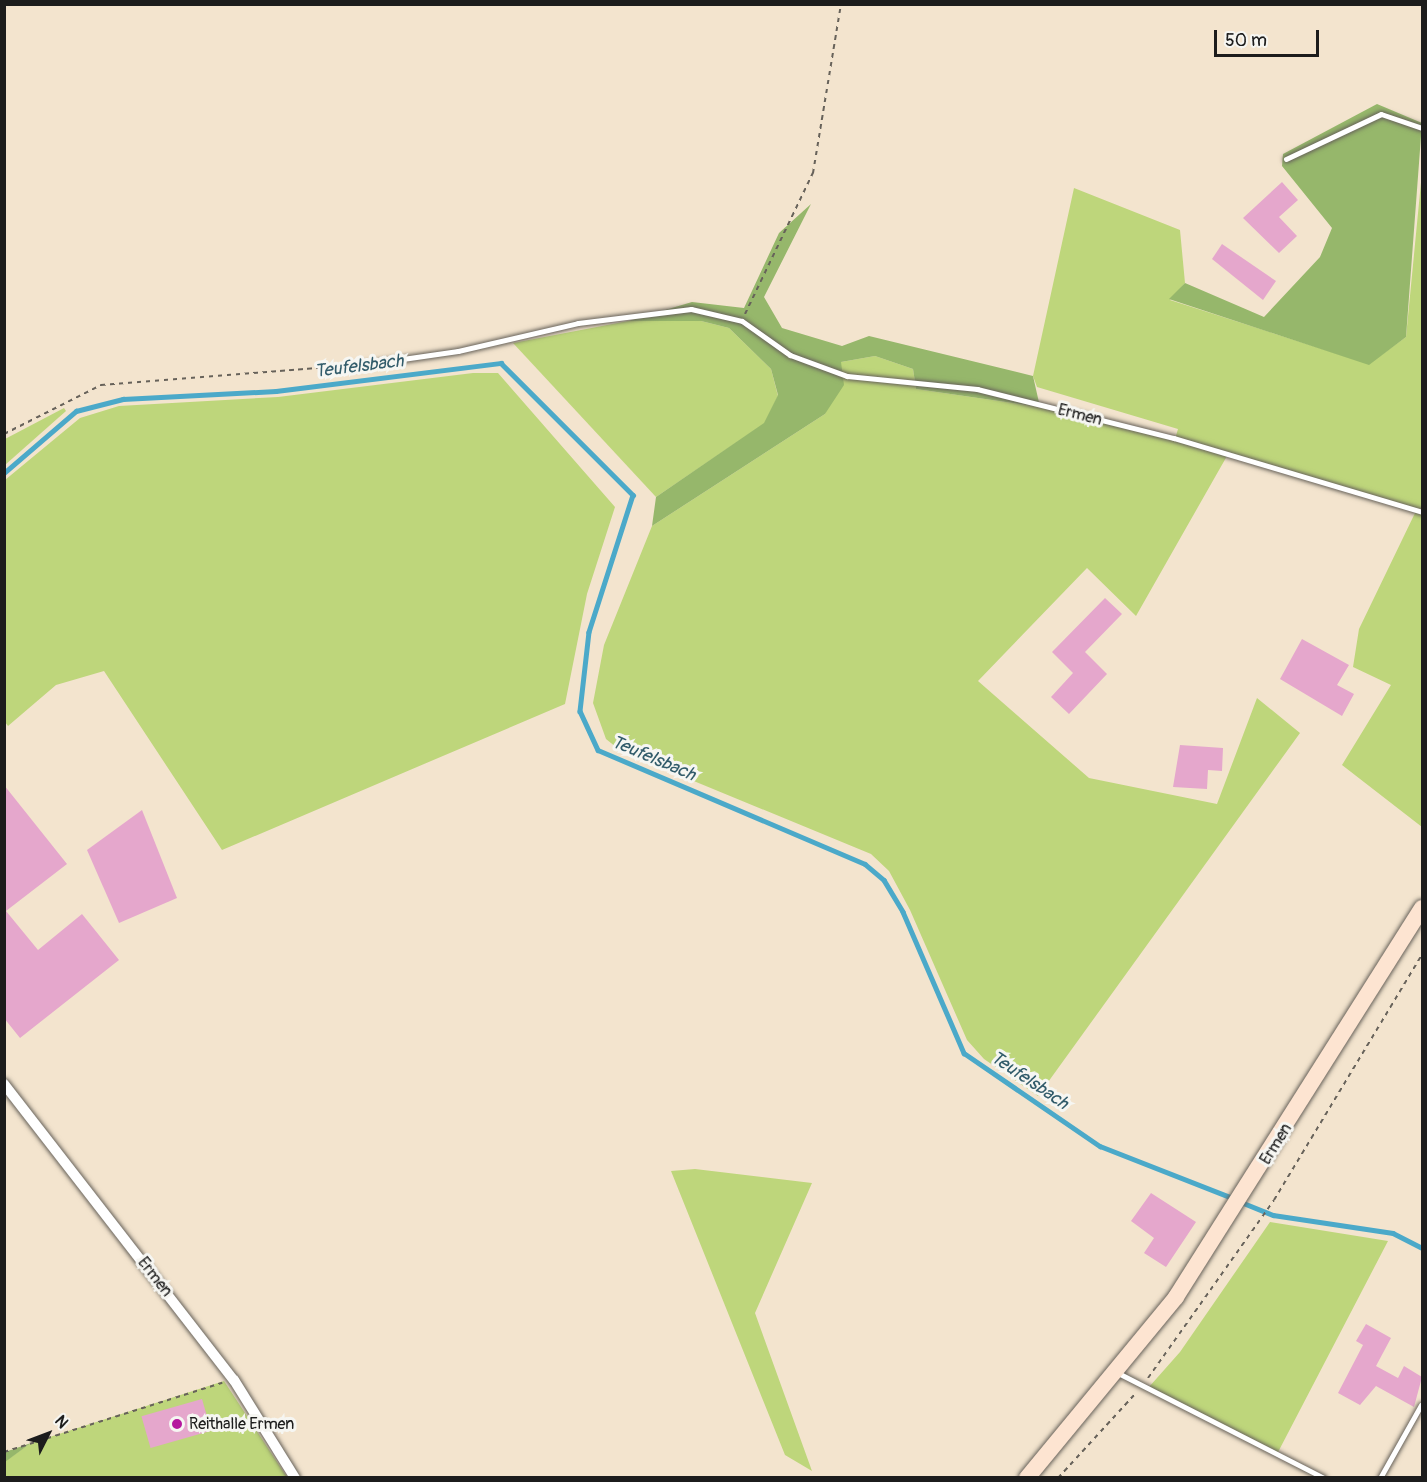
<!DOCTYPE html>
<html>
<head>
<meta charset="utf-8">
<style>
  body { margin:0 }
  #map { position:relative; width:1427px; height:1482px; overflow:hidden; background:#f3e4ce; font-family:Pangolin,sans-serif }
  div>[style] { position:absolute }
  .green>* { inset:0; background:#bed67b }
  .forest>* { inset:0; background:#96b76b }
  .stream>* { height:4.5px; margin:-2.25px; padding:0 2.25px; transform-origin:2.25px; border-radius:2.25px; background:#4ba9c9 }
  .building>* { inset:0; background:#e5a7cc; transform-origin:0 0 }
  .path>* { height:2px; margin-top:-1px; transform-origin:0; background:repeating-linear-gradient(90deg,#67625a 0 4.5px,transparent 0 9px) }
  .roads { filter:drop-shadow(0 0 2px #67625a) drop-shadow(0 0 2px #67625a) }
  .lane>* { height:5px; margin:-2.5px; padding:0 2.5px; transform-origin:2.5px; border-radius:2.5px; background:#fff }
  .street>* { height:10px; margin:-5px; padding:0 5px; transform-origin:5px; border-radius:5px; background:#fff }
  .secondary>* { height:16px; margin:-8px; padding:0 8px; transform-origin:8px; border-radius:8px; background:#fde4d1 }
  .dots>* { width:16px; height:16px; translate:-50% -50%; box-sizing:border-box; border:3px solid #f6f6f2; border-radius:50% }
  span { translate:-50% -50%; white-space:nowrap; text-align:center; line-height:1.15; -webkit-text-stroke:6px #f6f6f2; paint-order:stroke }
  .street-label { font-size:16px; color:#1c1c1c }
  .poi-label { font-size:16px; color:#1c1c1c }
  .left { translate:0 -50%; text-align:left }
  .water-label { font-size:18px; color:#315b6a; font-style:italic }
  .frame { position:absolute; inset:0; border:6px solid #1c1c1c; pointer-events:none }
  .north { position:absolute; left:18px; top:1404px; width:60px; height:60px; -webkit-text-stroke:4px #f6f6f2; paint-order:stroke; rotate:48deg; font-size:16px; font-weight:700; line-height:24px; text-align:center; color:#1c1c1c }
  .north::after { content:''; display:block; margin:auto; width:21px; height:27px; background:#1c1c1c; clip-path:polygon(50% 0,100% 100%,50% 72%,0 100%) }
  .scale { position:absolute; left:1214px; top:30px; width:105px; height:27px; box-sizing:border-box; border:3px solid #1c1c1c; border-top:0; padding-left:8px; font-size:18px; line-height:21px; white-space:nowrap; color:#1c1c1c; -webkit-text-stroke:4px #f6f6f2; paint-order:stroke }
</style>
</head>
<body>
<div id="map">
  <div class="green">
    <div style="clip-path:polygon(1422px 172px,1422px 827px,1342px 765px,1391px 685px,1353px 667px,1359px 629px,1416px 511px,1227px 456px,1136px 616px,1087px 568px,978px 681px,1089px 778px,1217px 804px,1257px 698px,1300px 733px,1038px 1096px,984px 1059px,967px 1040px,910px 910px,889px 871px,871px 854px,621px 751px,606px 739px,593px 703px,604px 645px,652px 526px,825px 414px,841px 362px,875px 356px,913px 369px,916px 389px,1040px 407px,1175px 439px,1178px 429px,1037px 387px,1033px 376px,1074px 188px,1180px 230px,1185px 283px,1170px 300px,1369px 364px,1406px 337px)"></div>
    <div style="clip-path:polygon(628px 321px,701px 321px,729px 328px,771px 369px,778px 396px,765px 423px,656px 497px,513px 343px)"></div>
    <div style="clip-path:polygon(473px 373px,498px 373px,615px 507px,587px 594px,565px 704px,222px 850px,104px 671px,56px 685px,8px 726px,5px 722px,5px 480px,80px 418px,119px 406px,278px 397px)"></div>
    <div style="clip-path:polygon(64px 408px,66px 411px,5px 465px,5px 439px)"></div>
    <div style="clip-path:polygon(695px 1169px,812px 1183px,755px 1313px,812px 1471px,785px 1455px,671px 1171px)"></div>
    <div style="clip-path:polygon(1270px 1222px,1388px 1241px,1276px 1456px,1149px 1387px,1180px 1352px)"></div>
    <div style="clip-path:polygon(224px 1381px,287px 1477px,5px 1477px,4px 1462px,31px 1443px)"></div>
  </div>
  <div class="forest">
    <div style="clip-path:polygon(1377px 104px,1422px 123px,1406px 337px,1369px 365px,1169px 299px,1185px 283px,1264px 317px,1320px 257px,1332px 228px,1282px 166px,1283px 154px)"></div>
    <div style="clip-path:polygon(811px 204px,764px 297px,782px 328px,842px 346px,869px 336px,1033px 376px,1040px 407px,916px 389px,913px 369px,875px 356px,841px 362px,844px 385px,825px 414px,652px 526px,656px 497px,764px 423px,778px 395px,771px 369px,729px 328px,701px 321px,628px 321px,692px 302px,744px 308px,779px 233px)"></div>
    <div style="clip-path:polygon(31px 1443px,5px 1462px,5px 1452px)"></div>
  </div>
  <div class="stream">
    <div style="left:4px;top:473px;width:95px;rotate:-40.7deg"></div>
    <div style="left:76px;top:411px;width:49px;rotate:-14.3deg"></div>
    <div style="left:123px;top:399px;width:153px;rotate:-3deg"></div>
    <div style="left:276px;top:391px;width:227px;rotate:-7.1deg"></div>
    <div style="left:501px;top:363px;width:187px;rotate:45deg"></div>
    <div style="left:633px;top:495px;width:144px;rotate:107.8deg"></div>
    <div style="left:589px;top:632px;width:80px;rotate:96.5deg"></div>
    <div style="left:580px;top:711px;width:43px;rotate:65.2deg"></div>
    <div style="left:598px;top:750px;width:290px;rotate:23.1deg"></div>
    <div style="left:865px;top:864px;width:25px;rotate:40deg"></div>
    <div style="left:884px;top:880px;width:37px;rotate:59deg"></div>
    <div style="left:903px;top:912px;width:154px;rotate:66.6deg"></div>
    <div style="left:964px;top:1053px;width:165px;rotate:34.4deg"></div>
    <div style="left:1100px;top:1146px;width:143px;rotate:21.4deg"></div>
    <div style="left:1241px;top:1202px;width:35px;rotate:22deg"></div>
    <div style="left:1273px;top:1215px;width:121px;rotate:8.5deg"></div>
    <div style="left:1393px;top:1233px;width:33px;rotate:27deg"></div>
  </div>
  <div class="building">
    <div style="clip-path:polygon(1282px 182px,1298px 200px,1279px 217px,1297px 236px,1279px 253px,1243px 218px)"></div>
    <div style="clip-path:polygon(1222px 244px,1276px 281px,1263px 300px,1212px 259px)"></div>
    <div style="clip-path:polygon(1105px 598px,1122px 614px,1085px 652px,1107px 674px,1069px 714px,1051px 697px,1073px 673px,1052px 652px)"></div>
    <div style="clip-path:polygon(1302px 639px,1349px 665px,1337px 685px,1354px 694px,1342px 716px,1280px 679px)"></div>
    <div style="clip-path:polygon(1180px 745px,1223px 748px,1222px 771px,1208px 770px,1207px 789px,1173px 787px)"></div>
    <div style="clip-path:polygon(4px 785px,67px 864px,6px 911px,38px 950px,82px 914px,119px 960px,20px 1038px,4px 1018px)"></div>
    <div style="clip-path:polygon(142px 810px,177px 898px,119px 923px,87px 850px)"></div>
    <div style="clip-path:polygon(1151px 1193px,1196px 1222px,1166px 1267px,1144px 1253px,1154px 1238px,1131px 1221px)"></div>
    <div style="clip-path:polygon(1366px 1324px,1391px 1338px,1376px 1366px,1398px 1378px,1404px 1366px,1422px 1377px,1414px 1407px,1376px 1386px,1360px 1405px,1338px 1393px,1363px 1345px,1356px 1341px)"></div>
    <div style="left:202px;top:1399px;width:33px;height:63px;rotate:74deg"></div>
  </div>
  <div class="path">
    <div style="left:745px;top:314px;width:157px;rotate:-64.3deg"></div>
    <div style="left:813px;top:173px;width:171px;rotate:-80.6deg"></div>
    <div style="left:4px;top:434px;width:109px;rotate:-26.8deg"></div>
    <div style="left:101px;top:385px;width:245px;rotate:-4.5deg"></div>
    <div style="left:1148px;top:1378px;width:218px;rotate:-54.7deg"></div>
    <div style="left:1274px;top:1200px;width:286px;rotate:-58.9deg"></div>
    <div style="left:4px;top:1452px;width:229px;rotate:-17.6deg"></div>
    <div style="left:1058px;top:1478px;width:114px;rotate:-47.5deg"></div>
  </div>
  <div class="roads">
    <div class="lane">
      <div style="left:1286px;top:159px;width:105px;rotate:-25.3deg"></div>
      <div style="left:1381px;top:114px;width:43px;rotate:18.9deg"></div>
      <div style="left:354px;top:366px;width:105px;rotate:-8.2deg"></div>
      <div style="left:458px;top:351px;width:123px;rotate:-13.1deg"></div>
      <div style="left:578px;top:323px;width:114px;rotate:-7.1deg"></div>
      <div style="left:691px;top:309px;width:52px;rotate:13.2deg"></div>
      <div style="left:742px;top:321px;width:59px;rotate:35.3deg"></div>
      <div style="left:790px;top:355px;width:61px;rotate:20.2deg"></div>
      <div style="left:847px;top:376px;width:131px;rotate:5.7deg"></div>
      <div style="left:977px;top:389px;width:203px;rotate:14deg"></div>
      <div style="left:1174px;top:438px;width:259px;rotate:16.6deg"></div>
      <div style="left:1118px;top:1373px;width:231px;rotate:27deg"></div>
      <div style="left:1380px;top:1478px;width:84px;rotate:-60.7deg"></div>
    </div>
    <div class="street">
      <div style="left:4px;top:1084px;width:375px;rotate:52.2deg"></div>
      <div style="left:234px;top:1380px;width:115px;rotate:58.1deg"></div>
    </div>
    <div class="secondary">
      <div style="left:1027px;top:1478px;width:234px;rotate:-50.5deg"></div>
      <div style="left:1176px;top:1297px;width:460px;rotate:-57.7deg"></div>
    </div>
  </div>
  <div class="dots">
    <div style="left:177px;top:1424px;background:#b5179e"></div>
  </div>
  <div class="street-label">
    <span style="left:1080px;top:415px;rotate:14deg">Ermen</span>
    <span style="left:1276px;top:1144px;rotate:-58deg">Ermen</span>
    <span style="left:155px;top:1277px;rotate:52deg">Ermen</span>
  </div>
  <div class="poi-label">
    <span class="left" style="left:189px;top:1424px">Reithalle Ermen</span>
  </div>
  <div class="water-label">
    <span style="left:359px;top:367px;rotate:-7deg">Teufelsbach</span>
    <span style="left:653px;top:759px;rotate:23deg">Teufelsbach</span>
    <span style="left:1029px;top:1081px;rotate:34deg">Teufelsbach</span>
  </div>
  <div class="frame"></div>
  <div class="north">N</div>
  <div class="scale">50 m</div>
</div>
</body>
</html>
